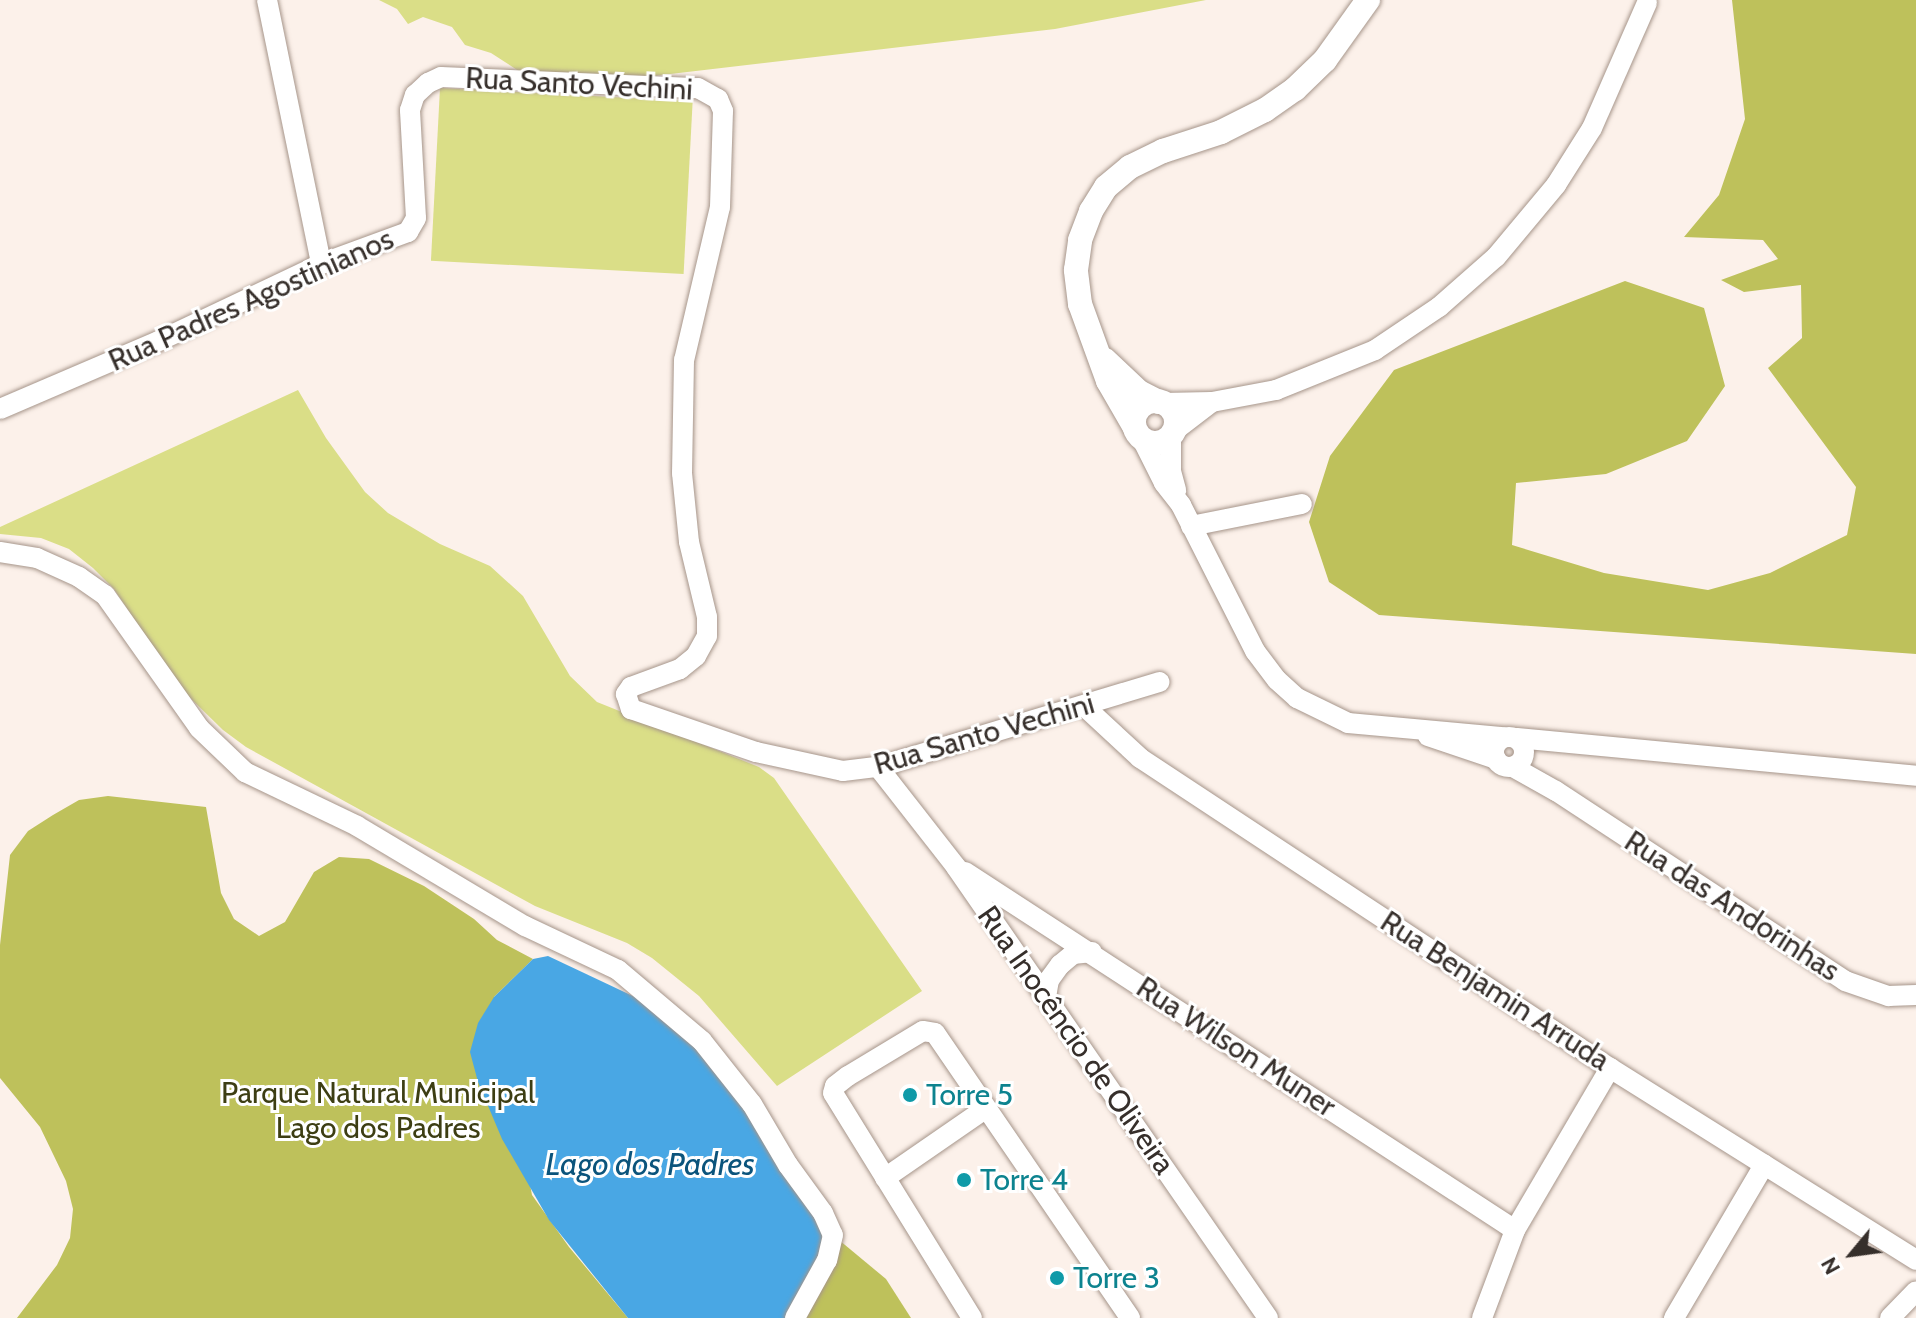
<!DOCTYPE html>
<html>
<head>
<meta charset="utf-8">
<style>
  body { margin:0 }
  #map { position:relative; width:1916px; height:1318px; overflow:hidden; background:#fcf1ea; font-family:Cabin,sans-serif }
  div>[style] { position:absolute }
  .green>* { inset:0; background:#dade87; transform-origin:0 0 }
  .forest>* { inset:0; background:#bec15b }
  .water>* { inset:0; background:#49a7e4 }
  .roads { filter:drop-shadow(0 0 2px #a6958a) drop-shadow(0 0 2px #a6958a) }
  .minor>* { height:20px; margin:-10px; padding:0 10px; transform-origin:10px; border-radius:10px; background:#fff }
  .minor>.ring { margin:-10px; padding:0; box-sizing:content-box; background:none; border:20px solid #fff; border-radius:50% }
  .tertiary>* { height:24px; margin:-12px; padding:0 12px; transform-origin:12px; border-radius:12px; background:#fff }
  .tertiary>.ring { margin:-12px; padding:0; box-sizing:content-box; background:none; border:24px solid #fff; border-radius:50% }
  .dots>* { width:22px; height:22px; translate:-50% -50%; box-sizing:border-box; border:4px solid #fff; border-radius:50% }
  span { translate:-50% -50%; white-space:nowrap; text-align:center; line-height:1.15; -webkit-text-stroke:6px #fff; paint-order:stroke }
  .street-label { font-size:30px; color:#362f2b }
  .park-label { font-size:30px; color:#3d3e13 }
  .culture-label { font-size:30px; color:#0d838f }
  .left { translate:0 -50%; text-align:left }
  .water-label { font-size:32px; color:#0b547c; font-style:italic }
  .north { position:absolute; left:1812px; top:1214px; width:80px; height:80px; -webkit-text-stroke:6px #fff; paint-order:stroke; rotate:241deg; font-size:22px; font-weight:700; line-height:32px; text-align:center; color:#362f2b }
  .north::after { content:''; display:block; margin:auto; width:28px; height:36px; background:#362f2b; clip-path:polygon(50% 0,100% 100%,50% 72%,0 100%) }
</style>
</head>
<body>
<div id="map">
  <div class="green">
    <div style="clip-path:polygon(379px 0,1206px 0,1055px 29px,619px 80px,534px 81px,491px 53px,465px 45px,452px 27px,423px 17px,408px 24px,397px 9px)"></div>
    <div style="left:440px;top:88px;width:253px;height:173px;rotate:3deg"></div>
    <div style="clip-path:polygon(298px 390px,326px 438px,365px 492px,388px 513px,440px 544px,490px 566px,523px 596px,570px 676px,597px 702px,759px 767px,774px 778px,922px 991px,777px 1086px,699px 996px,652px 958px,627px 943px,535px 906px,246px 747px,223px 730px,180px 688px,114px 589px,93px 568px,69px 549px,41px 538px,0 534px,0 527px)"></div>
  </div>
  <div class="forest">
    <div style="clip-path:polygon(1732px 0,1916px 0,1916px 654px,1379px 615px,1329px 582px,1309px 522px,1330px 456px,1394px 370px,1625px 281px,1704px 308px,1725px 386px,1687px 441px,1606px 474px,1516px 483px,1512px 545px,1604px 573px,1708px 590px,1770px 573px,1847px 535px,1856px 487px,1768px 368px,1802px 338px,1801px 285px,1744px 292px,1721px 280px,1778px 259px,1763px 240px,1684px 237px,1719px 195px,1745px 119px)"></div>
    <div style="clip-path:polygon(108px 796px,206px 807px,221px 893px,234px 919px,259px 936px,285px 922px,314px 872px,339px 857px,369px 859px,424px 886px,474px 919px,497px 940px,533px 959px,494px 997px,532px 1195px,569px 1247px,628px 1318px,17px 1318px,57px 1265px,70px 1238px,73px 1209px,66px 1181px,40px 1127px,0 1078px,0 945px,10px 855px,28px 831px,53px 815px,79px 800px)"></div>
    <div style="clip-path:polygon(833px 1235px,886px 1279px,911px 1318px,795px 1318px)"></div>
  </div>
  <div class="water">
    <div style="clip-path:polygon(548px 956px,654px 1006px,702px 1043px,833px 1235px,795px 1318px,628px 1318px,549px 1220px,502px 1139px,478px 1082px,470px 1052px,478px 1023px,494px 997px,533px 959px)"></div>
  </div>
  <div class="roads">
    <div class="minor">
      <div style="left:267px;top:0;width:269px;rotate:78.4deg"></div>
      <div style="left:1163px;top:403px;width:49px;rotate:-1.2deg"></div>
      <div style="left:1212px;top:402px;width:65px;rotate:-10.6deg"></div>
      <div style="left:1276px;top:390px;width:107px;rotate:-22deg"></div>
      <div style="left:1375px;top:350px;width:77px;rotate:-33.9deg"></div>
      <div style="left:1439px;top:307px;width:76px;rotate:-41.3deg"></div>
      <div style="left:1496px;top:257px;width:94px;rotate:-50.2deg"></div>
      <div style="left:1556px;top:185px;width:67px;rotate:-57.7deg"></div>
      <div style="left:1592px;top:128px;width:137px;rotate:-66.3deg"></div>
      <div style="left:0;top:409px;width:173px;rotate:-23.2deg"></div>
      <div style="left:159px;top:341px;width:179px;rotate:-25.4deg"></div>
      <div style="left:321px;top:264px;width:93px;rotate:-20.2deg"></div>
      <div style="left:408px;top:232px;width:16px;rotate:-60deg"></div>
      <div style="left:416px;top:218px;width:108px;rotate:-93.2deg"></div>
      <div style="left:410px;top:110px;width:16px;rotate:-72deg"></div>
      <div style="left:415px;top:95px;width:18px;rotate:-43deg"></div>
      <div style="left:428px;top:83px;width:14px;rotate:-25deg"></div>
      <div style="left:441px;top:77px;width:257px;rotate:2.5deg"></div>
      <div style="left:698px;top:88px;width:23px;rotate:29deg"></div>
      <div style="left:718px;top:99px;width:13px;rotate:67deg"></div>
      <div style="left:723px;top:111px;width:96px;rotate:91.8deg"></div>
      <div style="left:720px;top:207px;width:157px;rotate:103.2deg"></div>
      <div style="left:684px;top:360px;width:113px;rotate:91deg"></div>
      <div style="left:682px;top:473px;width:69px;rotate:84.2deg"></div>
      <div style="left:689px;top:542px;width:77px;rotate:76.5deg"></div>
      <div style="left:707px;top:617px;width:19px;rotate:90deg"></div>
      <div style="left:707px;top:636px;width:23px;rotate:119deg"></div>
      <div style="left:696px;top:656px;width:21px;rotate:141deg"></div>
      <div style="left:680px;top:669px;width:52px;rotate:159.8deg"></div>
      <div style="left:631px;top:687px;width:9px;rotate:126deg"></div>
      <div style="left:626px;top:694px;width:16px;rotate:72deg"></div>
      <div style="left:631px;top:709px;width:132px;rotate:19deg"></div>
      <div style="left:756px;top:752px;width:89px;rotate:12.3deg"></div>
      <div style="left:843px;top:771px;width:35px;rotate:-7deg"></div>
      <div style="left:878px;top:767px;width:294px;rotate:-16.8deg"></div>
      <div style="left:1174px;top:431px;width:48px;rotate:-37.3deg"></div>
      <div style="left:1171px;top:436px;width:35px;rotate:90deg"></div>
      <div style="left:1171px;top:471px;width:20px;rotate:75deg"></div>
      <div style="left:1142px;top:439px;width:49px;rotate:63.4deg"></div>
      <div style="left:1164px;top:483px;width:28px;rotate:52deg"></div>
      <div style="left:1181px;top:505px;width:164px;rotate:63.1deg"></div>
      <div style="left:1255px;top:651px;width:36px;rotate:53deg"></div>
      <div style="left:1277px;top:680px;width:27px;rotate:42deg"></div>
      <div style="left:1297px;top:698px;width:57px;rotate:26.1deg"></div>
      <div style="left:1348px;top:723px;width:156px;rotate:5.2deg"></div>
      <div style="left:1191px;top:526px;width:113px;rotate:-11.2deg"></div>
      <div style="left:0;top:552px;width:37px;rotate:9deg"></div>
      <div style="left:37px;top:558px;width:46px;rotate:24.3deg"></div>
      <div style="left:79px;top:577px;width:32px;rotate:35deg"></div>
      <div style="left:105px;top:595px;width:163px;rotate:54.7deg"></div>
      <div style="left:199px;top:728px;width:64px;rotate:43.7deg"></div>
      <div style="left:245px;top:772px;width:124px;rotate:25.7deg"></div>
      <div style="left:357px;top:826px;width:196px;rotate:30.8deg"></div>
      <div style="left:525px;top:926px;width:103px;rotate:25.3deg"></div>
      <div style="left:618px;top:970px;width:110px;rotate:40.2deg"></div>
      <div style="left:702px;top:1041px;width:80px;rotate:51.6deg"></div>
      <div style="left:752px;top:1104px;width:71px;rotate:59.5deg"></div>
      <div style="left:788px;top:1165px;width:59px;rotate:53.9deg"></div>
      <div style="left:823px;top:1213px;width:24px;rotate:66deg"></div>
      <div style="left:833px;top:1235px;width:26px;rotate:103deg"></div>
      <div style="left:827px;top:1260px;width:66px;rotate:118.9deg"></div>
      <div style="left:1085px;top:707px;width:75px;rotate:42.8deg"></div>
      <div style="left:1140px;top:758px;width:563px;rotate:33.41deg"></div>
      <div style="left:1610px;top:1068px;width:361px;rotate:32.1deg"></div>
      <div style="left:1428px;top:736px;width:72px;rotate:18.7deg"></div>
      <div class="ring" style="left:1494px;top:737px;width:10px;height:10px"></div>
      <div style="left:1517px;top:738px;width:401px;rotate:5.4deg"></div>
      <div style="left:878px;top:767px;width:127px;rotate:52deg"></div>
      <div style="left:956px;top:867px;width:548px;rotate:55.32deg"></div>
      <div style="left:1513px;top:767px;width:49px;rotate:29.2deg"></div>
      <div style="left:1556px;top:791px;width:346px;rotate:33.3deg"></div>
      <div style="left:1845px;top:981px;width:46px;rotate:19.2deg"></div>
      <div style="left:1888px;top:996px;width:28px;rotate:-2deg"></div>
      <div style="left:965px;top:872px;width:656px;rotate:33.06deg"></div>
      <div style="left:1046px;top:997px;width:17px;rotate:-80deg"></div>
      <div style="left:1049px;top:980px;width:19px;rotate:-54deg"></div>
      <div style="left:1060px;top:965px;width:17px;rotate:-40deg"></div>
      <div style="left:1073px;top:954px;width:19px;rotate:-6deg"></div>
      <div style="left:885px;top:1178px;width:121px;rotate:-34.6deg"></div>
      <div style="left:972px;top:1318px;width:264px;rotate:-121.7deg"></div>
      <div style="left:833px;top:1093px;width:7px;rotate:-74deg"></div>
      <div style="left:835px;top:1086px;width:16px;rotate:-38deg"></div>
      <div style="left:848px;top:1076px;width:87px;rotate:-31deg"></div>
      <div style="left:923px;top:1031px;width:12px;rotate:9deg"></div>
      <div style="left:935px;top:1033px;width:345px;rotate:55.6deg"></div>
      <div style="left:1482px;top:1318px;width:94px;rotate:-69.4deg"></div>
      <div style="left:1515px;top:1230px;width:188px;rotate:-59.6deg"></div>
      <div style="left:1674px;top:1318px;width:178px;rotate:-59.5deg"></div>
      <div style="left:1890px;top:1318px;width:37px;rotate:-46deg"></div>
    </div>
    <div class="tertiary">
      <div style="left:1105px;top:360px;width:47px;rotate:43.3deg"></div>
      <div style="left:1139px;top:392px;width:22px;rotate:27deg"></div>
      <div class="ring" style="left:1134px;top:401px;width:18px;height:18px"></div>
      <div style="left:1134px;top:426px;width:52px;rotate:-120deg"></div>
      <div style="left:1108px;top:381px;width:82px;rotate:-110deg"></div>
      <div style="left:1080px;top:304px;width:34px;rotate:-97deg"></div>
      <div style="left:1076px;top:270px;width:30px;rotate:-82deg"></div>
      <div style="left:1080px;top:240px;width:31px;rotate:-69deg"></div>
      <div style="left:1091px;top:211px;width:28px;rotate:-58deg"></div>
      <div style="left:1106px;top:187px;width:31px;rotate:-40deg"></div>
      <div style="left:1130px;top:167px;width:37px;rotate:-26deg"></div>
      <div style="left:1163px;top:151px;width:61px;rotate:-18.1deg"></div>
      <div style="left:1221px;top:132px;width:49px;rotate:-26.6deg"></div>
      <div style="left:1265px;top:110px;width:37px;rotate:-35deg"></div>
      <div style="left:1295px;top:89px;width:42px;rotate:-44deg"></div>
      <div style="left:1325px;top:60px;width:74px;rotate:-54.4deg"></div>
    </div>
  </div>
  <div class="dots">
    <div style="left:910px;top:1095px;background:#0f9aa8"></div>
    <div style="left:964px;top:1180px;background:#0f9aa8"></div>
    <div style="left:1057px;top:1278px;background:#0f9aa8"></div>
  </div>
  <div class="street-label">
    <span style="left:579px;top:84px;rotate:3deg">Rua Santo Vechini</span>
    <span style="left:251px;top:300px;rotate:-24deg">Rua Padres Agostinianos</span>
    <span style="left:984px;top:734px;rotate:-16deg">Rua Santo Vechini</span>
    <span style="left:1732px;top:906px;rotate:33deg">Rua das Andorinhas</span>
    <span style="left:1495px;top:991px;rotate:33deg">Rua Benjamin Arruda</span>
    <span style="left:1076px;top:1040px;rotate:55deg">Rua Inocêncio de Oliveira</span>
    <span style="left:1236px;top:1047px;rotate:33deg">Rua Wilson Muner</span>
  </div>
  <div class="park-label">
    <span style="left:378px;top:1110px">Parque Natural Municipal<br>Lago dos Padres</span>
  </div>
  <div class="culture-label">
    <span class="left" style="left:926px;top:1095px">Torre 5</span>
    <span class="left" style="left:980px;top:1180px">Torre 4</span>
    <span class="left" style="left:1073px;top:1278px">Torre 3</span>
  </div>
  <div class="water-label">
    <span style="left:650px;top:1164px">Lago dos Padres</span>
  </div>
  <div class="north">N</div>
</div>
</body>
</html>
